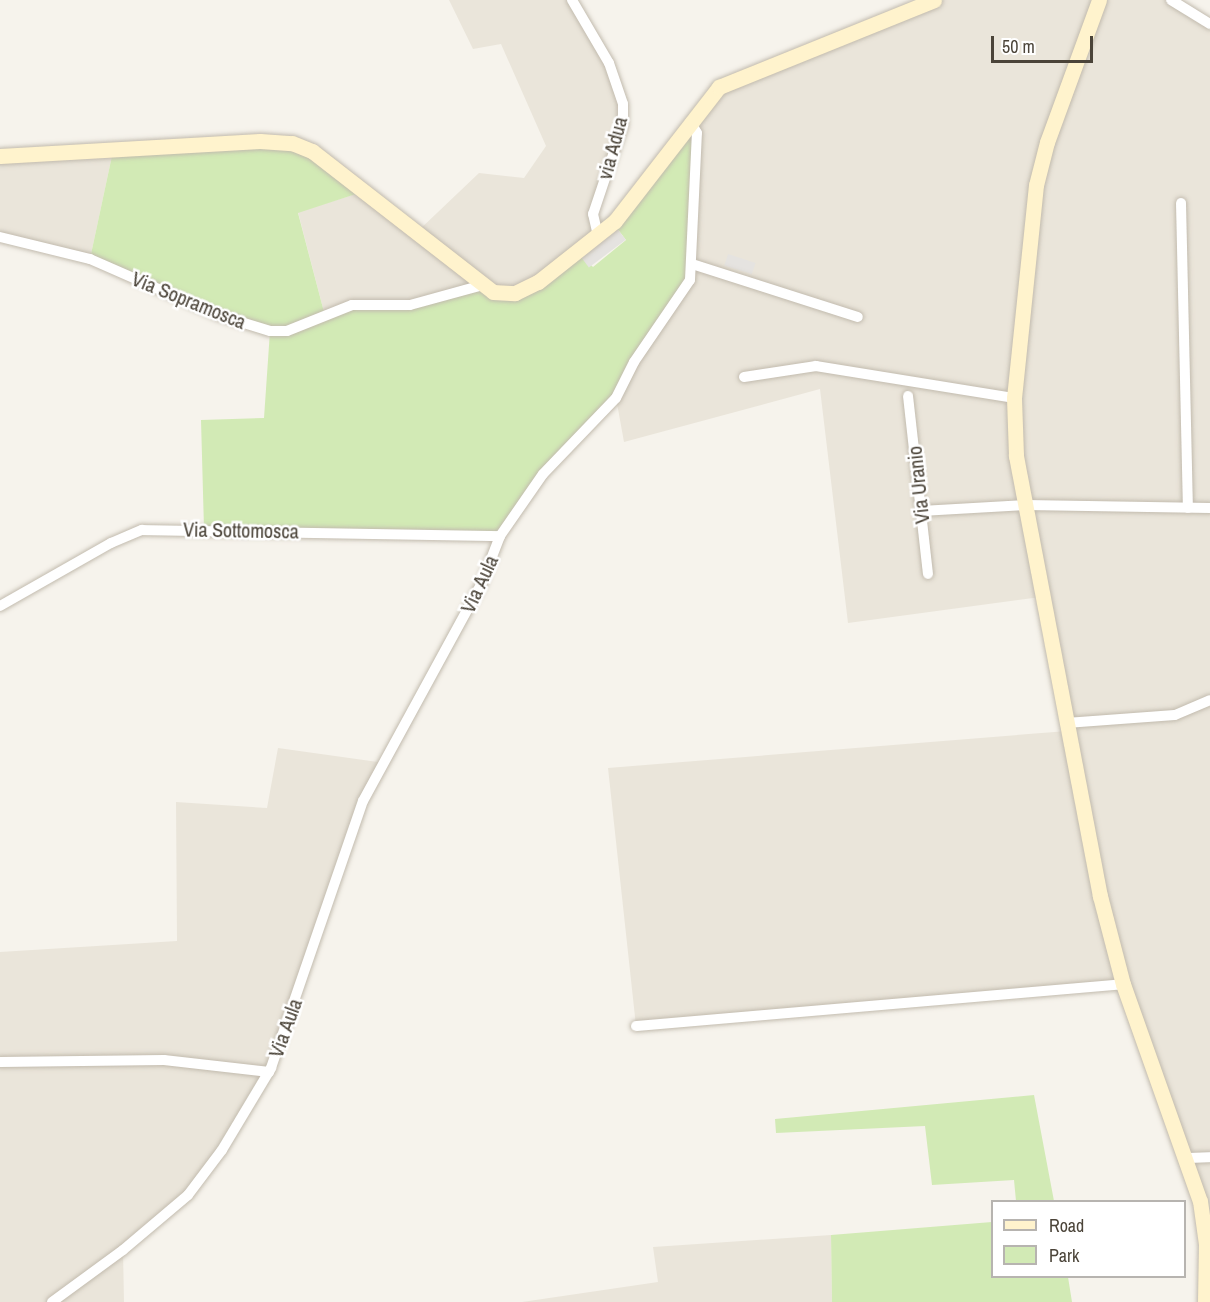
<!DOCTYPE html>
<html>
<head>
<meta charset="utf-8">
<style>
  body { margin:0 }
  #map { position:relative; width:1210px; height:1302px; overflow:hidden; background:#f6f3ec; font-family:"Archivo Narrow",sans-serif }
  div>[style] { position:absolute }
  .residential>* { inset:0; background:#eae5da }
  .green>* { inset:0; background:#d2eab5 }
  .parking>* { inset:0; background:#e5e3e0; transform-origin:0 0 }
  .roads { filter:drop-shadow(0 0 2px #c2bbae) drop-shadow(0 0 2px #c2bbae) }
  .minor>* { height:10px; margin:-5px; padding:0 5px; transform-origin:5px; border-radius:5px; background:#fff }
  .secondary>* { height:15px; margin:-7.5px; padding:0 7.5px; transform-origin:7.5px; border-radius:7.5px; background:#fff3cd }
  span { translate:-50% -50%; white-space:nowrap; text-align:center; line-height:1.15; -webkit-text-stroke:5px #fff; paint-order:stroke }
  .street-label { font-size:20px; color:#4b4439 }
  .legend { position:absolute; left:991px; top:1200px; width:195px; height:78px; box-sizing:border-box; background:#fff; border:2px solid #b7b4b0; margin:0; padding:8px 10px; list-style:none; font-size:18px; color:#4b4439 }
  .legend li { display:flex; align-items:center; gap:12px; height:30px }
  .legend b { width:30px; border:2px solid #b7b4b0 }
  .scale { position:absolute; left:991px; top:36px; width:102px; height:27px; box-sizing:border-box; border:3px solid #4b4439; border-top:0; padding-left:8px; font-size:18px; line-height:21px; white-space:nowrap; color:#4b4439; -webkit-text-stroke:4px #fff; paint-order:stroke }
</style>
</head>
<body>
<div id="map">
  <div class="residential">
    <div style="clip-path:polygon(449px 0,572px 0,609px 63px,623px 125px,593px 214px,598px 235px,538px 282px,325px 316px,298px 212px,365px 191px,417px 232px,479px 173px,524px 178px,546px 146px,501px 44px,473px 49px)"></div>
    <div style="clip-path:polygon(934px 0,1173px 0,1210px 23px,1210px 1302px,1206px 1244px,1123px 984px,636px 1026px,608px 768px,1067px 731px,1041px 597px,848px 623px,820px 389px,624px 442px,616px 398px,690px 122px,709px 97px)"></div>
    <div style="clip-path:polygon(113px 151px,90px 259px,0 237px,0 156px)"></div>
    <div style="clip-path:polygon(278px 748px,385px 763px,363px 801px,271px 1068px,188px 1195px,123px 1250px,124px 1302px,0 1302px,0 952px,177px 941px,176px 802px,267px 808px)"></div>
    <div style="clip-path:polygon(831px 1235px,832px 1302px,522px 1302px,658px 1282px,653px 1247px)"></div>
  </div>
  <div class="green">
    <div style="clip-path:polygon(690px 122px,697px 133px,690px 280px,616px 398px,543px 474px,500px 536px,204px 529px,201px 420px,264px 418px,270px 331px,90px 259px,113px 151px,292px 143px,365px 191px,298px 213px,325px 316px,352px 305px,385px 307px,483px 285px,515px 293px,577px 251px,593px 267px,626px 240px,613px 223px)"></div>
    <div style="clip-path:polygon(1034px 1095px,1054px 1201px,1016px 1201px,1014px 1180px,932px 1185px,925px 1126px,776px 1133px,775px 1119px)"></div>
    <div style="clip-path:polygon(992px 1222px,992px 1276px,1068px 1277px,1072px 1302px,832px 1302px,831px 1235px)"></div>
  </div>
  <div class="parking">
    <div style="left:613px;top:223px;width:21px;height:46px;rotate:53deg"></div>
    <div style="left:728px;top:254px;width:29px;height:12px;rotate:18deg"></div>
  </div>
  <div class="roads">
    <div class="minor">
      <div style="left:572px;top:0;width:73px;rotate:59.6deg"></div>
      <div style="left:609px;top:63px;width:43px;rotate:71.1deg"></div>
      <div style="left:623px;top:104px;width:21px;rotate:90deg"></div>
      <div style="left:623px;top:125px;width:94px;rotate:108.6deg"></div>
      <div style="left:593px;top:214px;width:22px;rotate:77deg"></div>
      <div style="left:1171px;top:0;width:46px;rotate:31.6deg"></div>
      <div style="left:1181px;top:203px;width:305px;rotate:88.7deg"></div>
      <div style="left:0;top:237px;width:93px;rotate:13.7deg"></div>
      <div style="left:90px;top:259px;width:140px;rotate:23.6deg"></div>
      <div style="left:218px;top:315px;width:54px;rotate:17.1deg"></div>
      <div style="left:270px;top:331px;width:17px"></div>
      <div style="left:287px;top:331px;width:70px;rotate:-21.8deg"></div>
      <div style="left:352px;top:305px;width:58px"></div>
      <div style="left:410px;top:305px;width:76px;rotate:-15.3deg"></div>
      <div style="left:692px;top:264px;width:174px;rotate:17.7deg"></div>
      <div style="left:744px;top:377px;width:73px;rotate:-8.7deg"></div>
      <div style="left:816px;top:366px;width:201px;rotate:9.2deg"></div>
      <div style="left:908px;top:396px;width:179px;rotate:83.6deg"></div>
      <div style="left:921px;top:511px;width:105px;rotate:-3.3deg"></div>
      <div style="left:1026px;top:505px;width:184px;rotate:0.9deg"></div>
      <div style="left:0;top:606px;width:128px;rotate:-29.6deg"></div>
      <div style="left:111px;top:543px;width:34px;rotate:-23deg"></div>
      <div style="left:142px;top:530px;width:358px;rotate:1deg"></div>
      <div style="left:1066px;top:723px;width:109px;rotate:-4.2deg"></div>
      <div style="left:1175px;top:715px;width:38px;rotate:-23deg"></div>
      <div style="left:636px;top:1026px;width:489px;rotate:-4.9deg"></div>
      <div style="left:0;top:1062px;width:164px;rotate:-0.7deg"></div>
      <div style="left:164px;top:1060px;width:106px;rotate:6.5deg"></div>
      <div style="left:1187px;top:1158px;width:23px;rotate:-2deg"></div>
      <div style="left:52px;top:1302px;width:88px;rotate:-36.2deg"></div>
      <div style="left:123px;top:1250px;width:85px;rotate:-40.2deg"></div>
      <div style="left:188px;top:1195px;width:56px;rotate:-52.9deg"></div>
      <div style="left:222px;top:1150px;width:96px;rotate:-59.1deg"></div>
      <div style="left:271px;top:1068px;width:282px;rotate:-71deg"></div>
      <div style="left:363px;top:801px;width:246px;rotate:-61.4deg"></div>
      <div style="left:481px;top:585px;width:53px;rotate:-68.8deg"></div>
      <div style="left:500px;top:536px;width:75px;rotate:-55.3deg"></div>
      <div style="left:543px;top:474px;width:105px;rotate:-46.2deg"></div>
      <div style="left:616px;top:398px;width:40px;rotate:-63.4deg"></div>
      <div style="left:634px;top:362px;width:99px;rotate:-55.7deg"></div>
      <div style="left:690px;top:280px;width:147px;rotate:-87.3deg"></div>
      <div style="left:697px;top:133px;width:13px;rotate:-122deg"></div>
    </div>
    <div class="secondary">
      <div style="left:1099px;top:0;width:151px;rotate:110.1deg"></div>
      <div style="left:1047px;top:142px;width:44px;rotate:104.3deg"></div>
      <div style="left:1036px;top:185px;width:214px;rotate:95.9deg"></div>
      <div style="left:1014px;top:398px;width:58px;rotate:88deg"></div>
      <div style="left:1016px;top:456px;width:448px;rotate:79.2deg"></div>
      <div style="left:1100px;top:896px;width:91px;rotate:75.4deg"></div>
      <div style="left:1123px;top:984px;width:230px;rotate:70.5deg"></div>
      <div style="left:1200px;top:1201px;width:43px;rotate:82.1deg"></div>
      <div style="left:1206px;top:1244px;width:58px;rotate:91deg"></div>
      <div style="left:0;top:156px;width:260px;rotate:-3.3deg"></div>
      <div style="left:260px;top:141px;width:32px;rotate:4deg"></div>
      <div style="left:292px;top:143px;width:22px;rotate:22deg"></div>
      <div style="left:312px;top:151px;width:229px;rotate:37.9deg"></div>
      <div style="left:493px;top:292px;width:22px;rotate:3deg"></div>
      <div style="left:515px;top:293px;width:25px;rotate:-26deg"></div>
      <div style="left:538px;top:282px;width:98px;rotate:-38.4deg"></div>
      <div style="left:615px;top:221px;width:170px;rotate:-52.2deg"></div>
      <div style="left:719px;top:87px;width:232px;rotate:-22deg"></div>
    </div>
  </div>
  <div class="street-label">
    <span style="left:612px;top:148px;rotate:-75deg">via Adua</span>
    <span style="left:189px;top:300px;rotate:22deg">Via Sopramosca</span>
    <span style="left:918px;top:485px;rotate:-96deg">Via Uranio</span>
    <span style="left:241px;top:530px;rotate:1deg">Via Sottomosca</span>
    <span style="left:479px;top:584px;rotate:-65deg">Via Aula</span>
    <span style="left:285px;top:1028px;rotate:-70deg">Via Aula</span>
  </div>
  <ul class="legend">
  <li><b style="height:8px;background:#fff3cd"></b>Road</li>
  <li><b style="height:16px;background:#d2eab5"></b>Park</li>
  </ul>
  <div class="scale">50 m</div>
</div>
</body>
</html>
